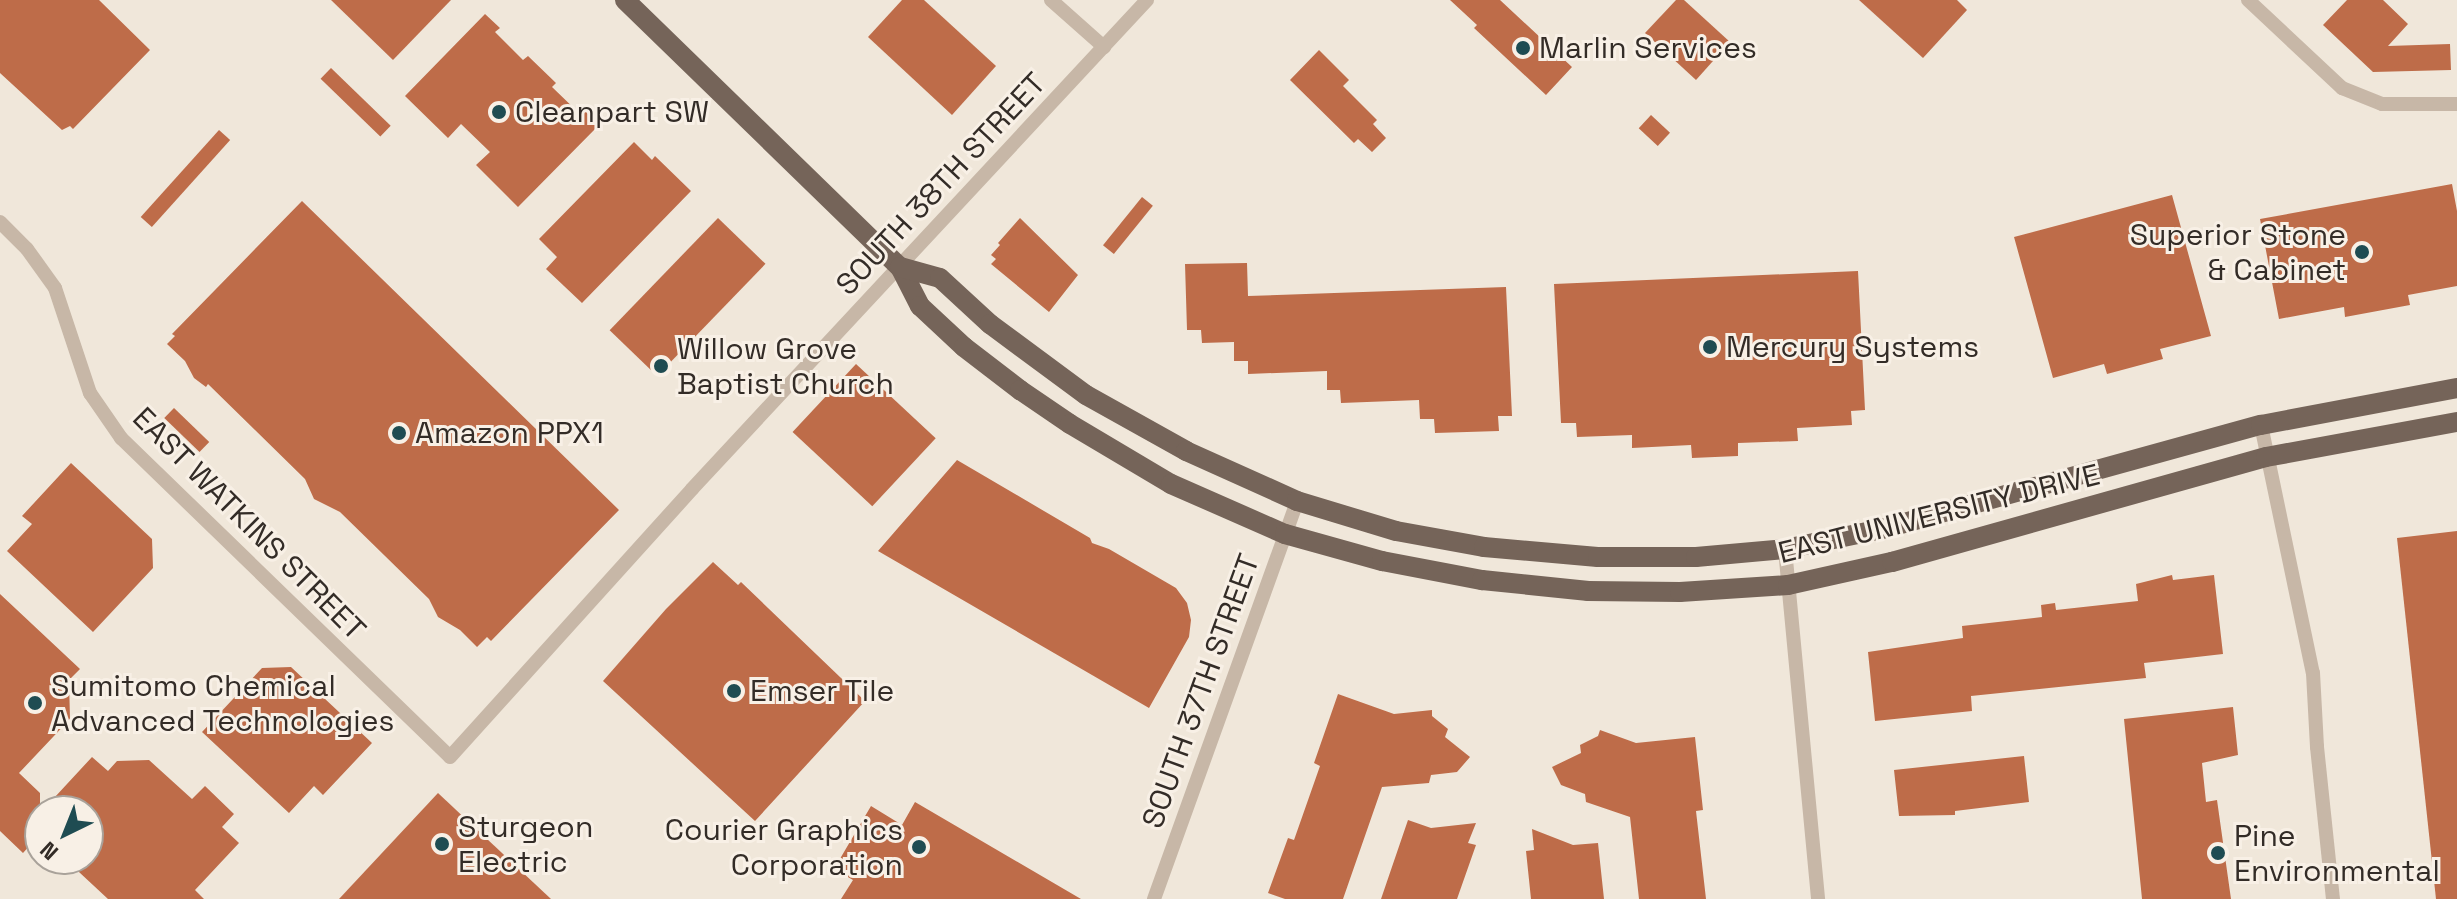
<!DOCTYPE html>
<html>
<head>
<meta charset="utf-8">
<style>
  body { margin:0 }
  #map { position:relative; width:2457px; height:899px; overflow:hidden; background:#f0e7da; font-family:"Space Grotesk",sans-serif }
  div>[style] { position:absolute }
  .building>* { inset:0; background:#be6c49; transform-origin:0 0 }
  .street>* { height:14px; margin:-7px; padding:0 7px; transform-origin:7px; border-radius:7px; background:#c7b7a7 }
  .primary>* { height:20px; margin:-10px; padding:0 10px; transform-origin:10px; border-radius:10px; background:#756459 }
  .dots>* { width:22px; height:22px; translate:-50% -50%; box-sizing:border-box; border:4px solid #f8f0e6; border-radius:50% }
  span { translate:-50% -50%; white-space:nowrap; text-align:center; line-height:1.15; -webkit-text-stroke:6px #f8f0e6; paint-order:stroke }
  .poi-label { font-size:30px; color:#332c27 }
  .left { translate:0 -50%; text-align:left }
  .right { translate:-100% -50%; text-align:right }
  .street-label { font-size:30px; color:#332c27 }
  .north { position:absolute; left:24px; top:795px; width:80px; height:80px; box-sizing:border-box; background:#f8f0e6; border:2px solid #a9a29a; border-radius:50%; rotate:223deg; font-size:22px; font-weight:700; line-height:32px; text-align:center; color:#332c27 }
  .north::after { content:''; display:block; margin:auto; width:28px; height:36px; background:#1f4c52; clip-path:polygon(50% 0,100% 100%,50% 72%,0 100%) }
</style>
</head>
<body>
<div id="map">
  <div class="building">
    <div style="clip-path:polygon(0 0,99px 0,150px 50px,73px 129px,70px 126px,62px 130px,0 73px)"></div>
    <div style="clip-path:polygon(331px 0,451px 0,393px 60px)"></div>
    <div style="clip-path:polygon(902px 0,924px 0,996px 66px,952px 115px,868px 37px)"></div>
    <div style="clip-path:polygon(1450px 0,1500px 0,1572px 67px,1546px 95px,1474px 28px,1477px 25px)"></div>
    <div style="clip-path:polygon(1676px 0,1684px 0,1730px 42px,1696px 80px,1645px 33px)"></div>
    <div style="clip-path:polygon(1859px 0,1957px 0,1967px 10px,1923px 58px)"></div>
    <div style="clip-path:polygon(2347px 0,2383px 0,2408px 24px,2388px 46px,2450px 44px,2451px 70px,2373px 72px,2323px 25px)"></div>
    <div style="clip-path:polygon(485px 14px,500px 28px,495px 32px,523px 60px,528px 56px,556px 83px,552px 87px,580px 114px,584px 110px,599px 125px,518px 207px,476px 165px,490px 152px,461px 124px,448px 138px,405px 96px)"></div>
    <div style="clip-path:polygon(1319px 50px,1349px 80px,1343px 86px,1377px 120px,1373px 124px,1386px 138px,1372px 152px,1358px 139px,1354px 143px,1290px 80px)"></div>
    <div style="left:331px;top:68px;width:83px;height:15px;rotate:44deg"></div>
    <div style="left:1651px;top:115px;width:26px;height:18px;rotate:43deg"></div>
    <div style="left:219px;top:130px;width:15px;height:117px;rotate:42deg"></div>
    <div style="clip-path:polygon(634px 142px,652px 160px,655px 156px,691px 191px,582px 303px,546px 269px,557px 257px,539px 239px)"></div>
    <div style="clip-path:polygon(2452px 184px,2457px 211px,2457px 286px,2408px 295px,2410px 305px,2345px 317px,2344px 307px,2279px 319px,2260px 219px)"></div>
    <div style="clip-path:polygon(2172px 195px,2211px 336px,2160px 349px,2163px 359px,2107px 374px,2104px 364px,2053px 378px,2014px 237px)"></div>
    <div style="left:1142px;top:197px;width:14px;height:62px;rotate:39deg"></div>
    <div style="clip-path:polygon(302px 201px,619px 510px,491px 641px,487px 637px,477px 647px,460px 630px,438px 617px,429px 599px,340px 512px,314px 499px,305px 479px,208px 384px,206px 387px,194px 378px,185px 361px,167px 344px,175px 336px,172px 334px)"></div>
    <div style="left:718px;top:218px;width:66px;height:156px;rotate:44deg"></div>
    <div style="clip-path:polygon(1020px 218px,1078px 275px,1049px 312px,991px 264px,996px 259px,991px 255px,1000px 245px,998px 243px)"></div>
    <div style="clip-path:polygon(1247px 263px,1248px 296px,1506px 287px,1512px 416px,1498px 416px,1499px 431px,1435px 433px,1434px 419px,1420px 419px,1419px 400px,1341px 403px,1340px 390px,1327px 390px,1327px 371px,1248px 374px,1248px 361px,1234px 361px,1234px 342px,1202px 343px,1201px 330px,1187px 330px,1185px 264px)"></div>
    <div style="clip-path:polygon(1858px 271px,1865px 410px,1851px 411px,1852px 425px,1797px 428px,1798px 441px,1738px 443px,1738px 456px,1692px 458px,1691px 445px,1632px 448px,1632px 435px,1577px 437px,1576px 423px,1561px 423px,1554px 284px)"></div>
    <div style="left:856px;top:364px;width:109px;height:93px;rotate:43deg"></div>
    <div style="left:174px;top:408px;width:49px;height:14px;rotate:44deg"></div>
    <div style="clip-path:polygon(957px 460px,1090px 538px,1092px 543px,1109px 549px,1176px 588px,1187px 603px,1191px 620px,1189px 637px,1149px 708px,878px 551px)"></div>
    <div style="clip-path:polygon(71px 463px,152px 539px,153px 568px,93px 632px,7px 551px,32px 524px,22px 516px)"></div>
    <div style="clip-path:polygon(2457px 531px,2457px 899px,2436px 899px,2397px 538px)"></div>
    <div style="clip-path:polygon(713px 562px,738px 585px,741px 582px,865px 701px,755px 821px,603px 681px,666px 609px)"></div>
    <div style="clip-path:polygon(2172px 575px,2173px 580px,2214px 575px,2223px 654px,2144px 663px,2146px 678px,1971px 696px,1972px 711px,1875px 721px,1868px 652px,1963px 638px,1962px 626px,2042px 617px,2041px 605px,2055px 603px,2056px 610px,2138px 601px,2136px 584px)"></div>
    <div style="clip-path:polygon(0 594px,80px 669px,69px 680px,70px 719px,19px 773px,40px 793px,40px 834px,23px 853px,0 831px)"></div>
    <div style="clip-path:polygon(291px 667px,372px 743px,323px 795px,314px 786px,289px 813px,202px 732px,262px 668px)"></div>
    <div style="clip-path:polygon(1338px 694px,1394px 714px,1432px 710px,1432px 716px,1448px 729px,1445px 737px,1470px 757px,1457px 772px,1431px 775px,1429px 783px,1382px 787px,1343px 899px,1285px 899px,1268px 893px,1288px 838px,1294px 840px,1320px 766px,1314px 763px)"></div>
    <div style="clip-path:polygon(2233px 707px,2238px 755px,2202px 763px,2206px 802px,2217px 800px,2231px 899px,2142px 899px,2124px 719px)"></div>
    <div style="clip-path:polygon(1600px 730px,1636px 743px,1695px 737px,1703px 810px,1696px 811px,1706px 899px,1639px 899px,1630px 817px,1586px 802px,1585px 794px,1561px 785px,1552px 767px,1581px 753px,1580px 745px,1598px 736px)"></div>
    <div style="clip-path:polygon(2024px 756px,2029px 802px,1955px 811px,1955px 815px,1899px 816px,1894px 770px)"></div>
    <div style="clip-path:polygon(92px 757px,108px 771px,117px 761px,149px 760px,192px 799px,205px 786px,234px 814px,222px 827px,239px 843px,195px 890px,204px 899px,108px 899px,65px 859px,88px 859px,88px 811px,42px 811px)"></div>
    <div style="clip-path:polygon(438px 793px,551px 899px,339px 899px)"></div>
    <div style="clip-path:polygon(915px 802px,1081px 899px,841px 899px,853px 880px,834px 869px,871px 806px,902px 825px)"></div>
    <div style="clip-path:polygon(1408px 820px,1431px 828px,1476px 823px,1468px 843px,1476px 845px,1457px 899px,1381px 899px)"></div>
    <div style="clip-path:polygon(1532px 829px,1573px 845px,1598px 843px,1604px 899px,1531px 899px,1526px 851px,1534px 850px)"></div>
  </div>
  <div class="street">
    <div style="left:1051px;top:0;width:71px;rotate:41.6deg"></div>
    <div style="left:2248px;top:0;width:129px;rotate:43.1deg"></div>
    <div style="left:2342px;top:88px;width:43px;rotate:21.8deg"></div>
    <div style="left:2382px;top:104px;width:75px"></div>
    <div style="left:0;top:222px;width:38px;rotate:45deg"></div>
    <div style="left:27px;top:249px;width:48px;rotate:54.3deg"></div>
    <div style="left:55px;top:288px;width:111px;rotate:71.6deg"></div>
    <div style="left:90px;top:393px;width:55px;rotate:55.4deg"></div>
    <div style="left:121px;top:438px;width:458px;rotate:44.1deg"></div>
    <div style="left:450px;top:757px;width:361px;rotate:-47.9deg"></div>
    <div style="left:692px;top:489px;width:668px;rotate:-47.06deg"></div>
    <div style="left:2261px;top:425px;width:253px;rotate:78.2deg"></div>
    <div style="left:2313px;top:673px;width:74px;rotate:86.9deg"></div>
    <div style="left:2317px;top:747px;width:153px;rotate:84deg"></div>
    <div style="left:1785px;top:549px;width:352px;rotate:84.6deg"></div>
    <div style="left:1154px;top:899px;width:423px;rotate:-70.2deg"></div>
  </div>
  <div class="primary">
    <div style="left:625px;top:0;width:383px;rotate:44.2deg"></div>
    <div style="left:900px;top:267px;width:44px;rotate:62.9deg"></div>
    <div style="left:920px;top:306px;width:60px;rotate:43deg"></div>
    <div style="left:964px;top:347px;width:71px;rotate:37.5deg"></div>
    <div style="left:1020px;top:390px;width:60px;rotate:34.2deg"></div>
    <div style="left:1070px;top:424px;width:117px;rotate:30.7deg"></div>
    <div style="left:1171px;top:484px;width:124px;rotate:23.7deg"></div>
    <div style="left:1285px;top:534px;width:101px;rotate:15.6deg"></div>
    <div style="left:1382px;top:561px;width:102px;rotate:10.8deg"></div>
    <div style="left:1482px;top:580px;width:107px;rotate:5.9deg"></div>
    <div style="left:1588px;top:591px;width:92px;rotate:0.6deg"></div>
    <div style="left:1680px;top:592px;width:108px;rotate:-3.7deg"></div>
    <div style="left:1788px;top:585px;width:107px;rotate:-12.5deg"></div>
    <div style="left:1892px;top:562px;width:388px;rotate:-15.7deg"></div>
    <div style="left:2266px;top:457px;width:194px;rotate:-10.4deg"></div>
    <div style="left:900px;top:267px;width:41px;rotate:15.4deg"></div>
    <div style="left:940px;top:278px;width:68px;rotate:42.6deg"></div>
    <div style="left:990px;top:324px;width:119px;rotate:36.5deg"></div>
    <div style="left:1086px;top:395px;width:115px;rotate:29.2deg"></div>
    <div style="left:1186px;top:451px;width:122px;rotate:24.2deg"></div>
    <div style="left:1297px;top:501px;width:103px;rotate:16.9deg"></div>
    <div style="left:1396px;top:531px;width:89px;rotate:10.3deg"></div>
    <div style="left:1484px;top:547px;width:114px;rotate:5deg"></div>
    <div style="left:1598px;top:557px;width:98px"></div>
    <div style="left:1696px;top:557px;width:89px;rotate:-5.1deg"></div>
    <div style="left:1785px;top:549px;width:103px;rotate:-11.7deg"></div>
    <div style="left:1886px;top:528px;width:389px;rotate:-15.4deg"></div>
    <div style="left:2261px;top:425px;width:199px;rotate:-10.7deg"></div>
  </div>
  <div class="dots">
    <div style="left:1523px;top:48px;background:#1f4c52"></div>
    <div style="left:499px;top:112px;background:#1f4c52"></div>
    <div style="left:2362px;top:252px;background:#1f4c52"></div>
    <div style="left:1710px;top:347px;background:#1f4c52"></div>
    <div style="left:661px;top:366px;background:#1f4c52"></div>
    <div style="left:399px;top:433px;background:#1f4c52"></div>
    <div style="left:734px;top:691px;background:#1f4c52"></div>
    <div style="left:35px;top:703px;background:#1f4c52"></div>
    <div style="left:442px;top:844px;background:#1f4c52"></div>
    <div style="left:919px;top:847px;background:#1f4c52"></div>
    <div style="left:2218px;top:853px;background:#1f4c52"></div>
  </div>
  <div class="poi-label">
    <span class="left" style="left:1539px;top:48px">Marlin Services</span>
    <span class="left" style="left:515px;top:112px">Cleanpart SW</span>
    <span class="right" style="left:2346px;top:252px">Superior Stone<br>&amp; Cabinet</span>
    <span class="left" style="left:1726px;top:347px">Mercury Systems</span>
    <span class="left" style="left:677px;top:366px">Willow Grove<br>Baptist Church</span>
    <span class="left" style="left:415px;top:433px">Amazon PPX1</span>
    <span class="left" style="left:51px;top:703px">Sumitomo Chemical<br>Advanced Technologies</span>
    <span class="left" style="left:750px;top:691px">Emser Tile</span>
    <span class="left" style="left:458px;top:844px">Sturgeon<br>Electric</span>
    <span class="right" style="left:903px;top:847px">Courier Graphics<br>Corporation</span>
    <span class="left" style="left:2234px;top:853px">Pine<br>Environmental</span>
  </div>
  <div class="street-label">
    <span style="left:941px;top:184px;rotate:-47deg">SOUTH 38TH STREET</span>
    <span style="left:1939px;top:514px;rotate:-14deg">EAST UNIVERSITY DRIVE</span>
    <span style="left:249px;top:524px;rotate:45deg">EAST WATKINS STREET</span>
    <span style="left:1201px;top:691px;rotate:-70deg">SOUTH 37TH STREET</span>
  </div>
  <div class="north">N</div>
</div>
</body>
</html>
